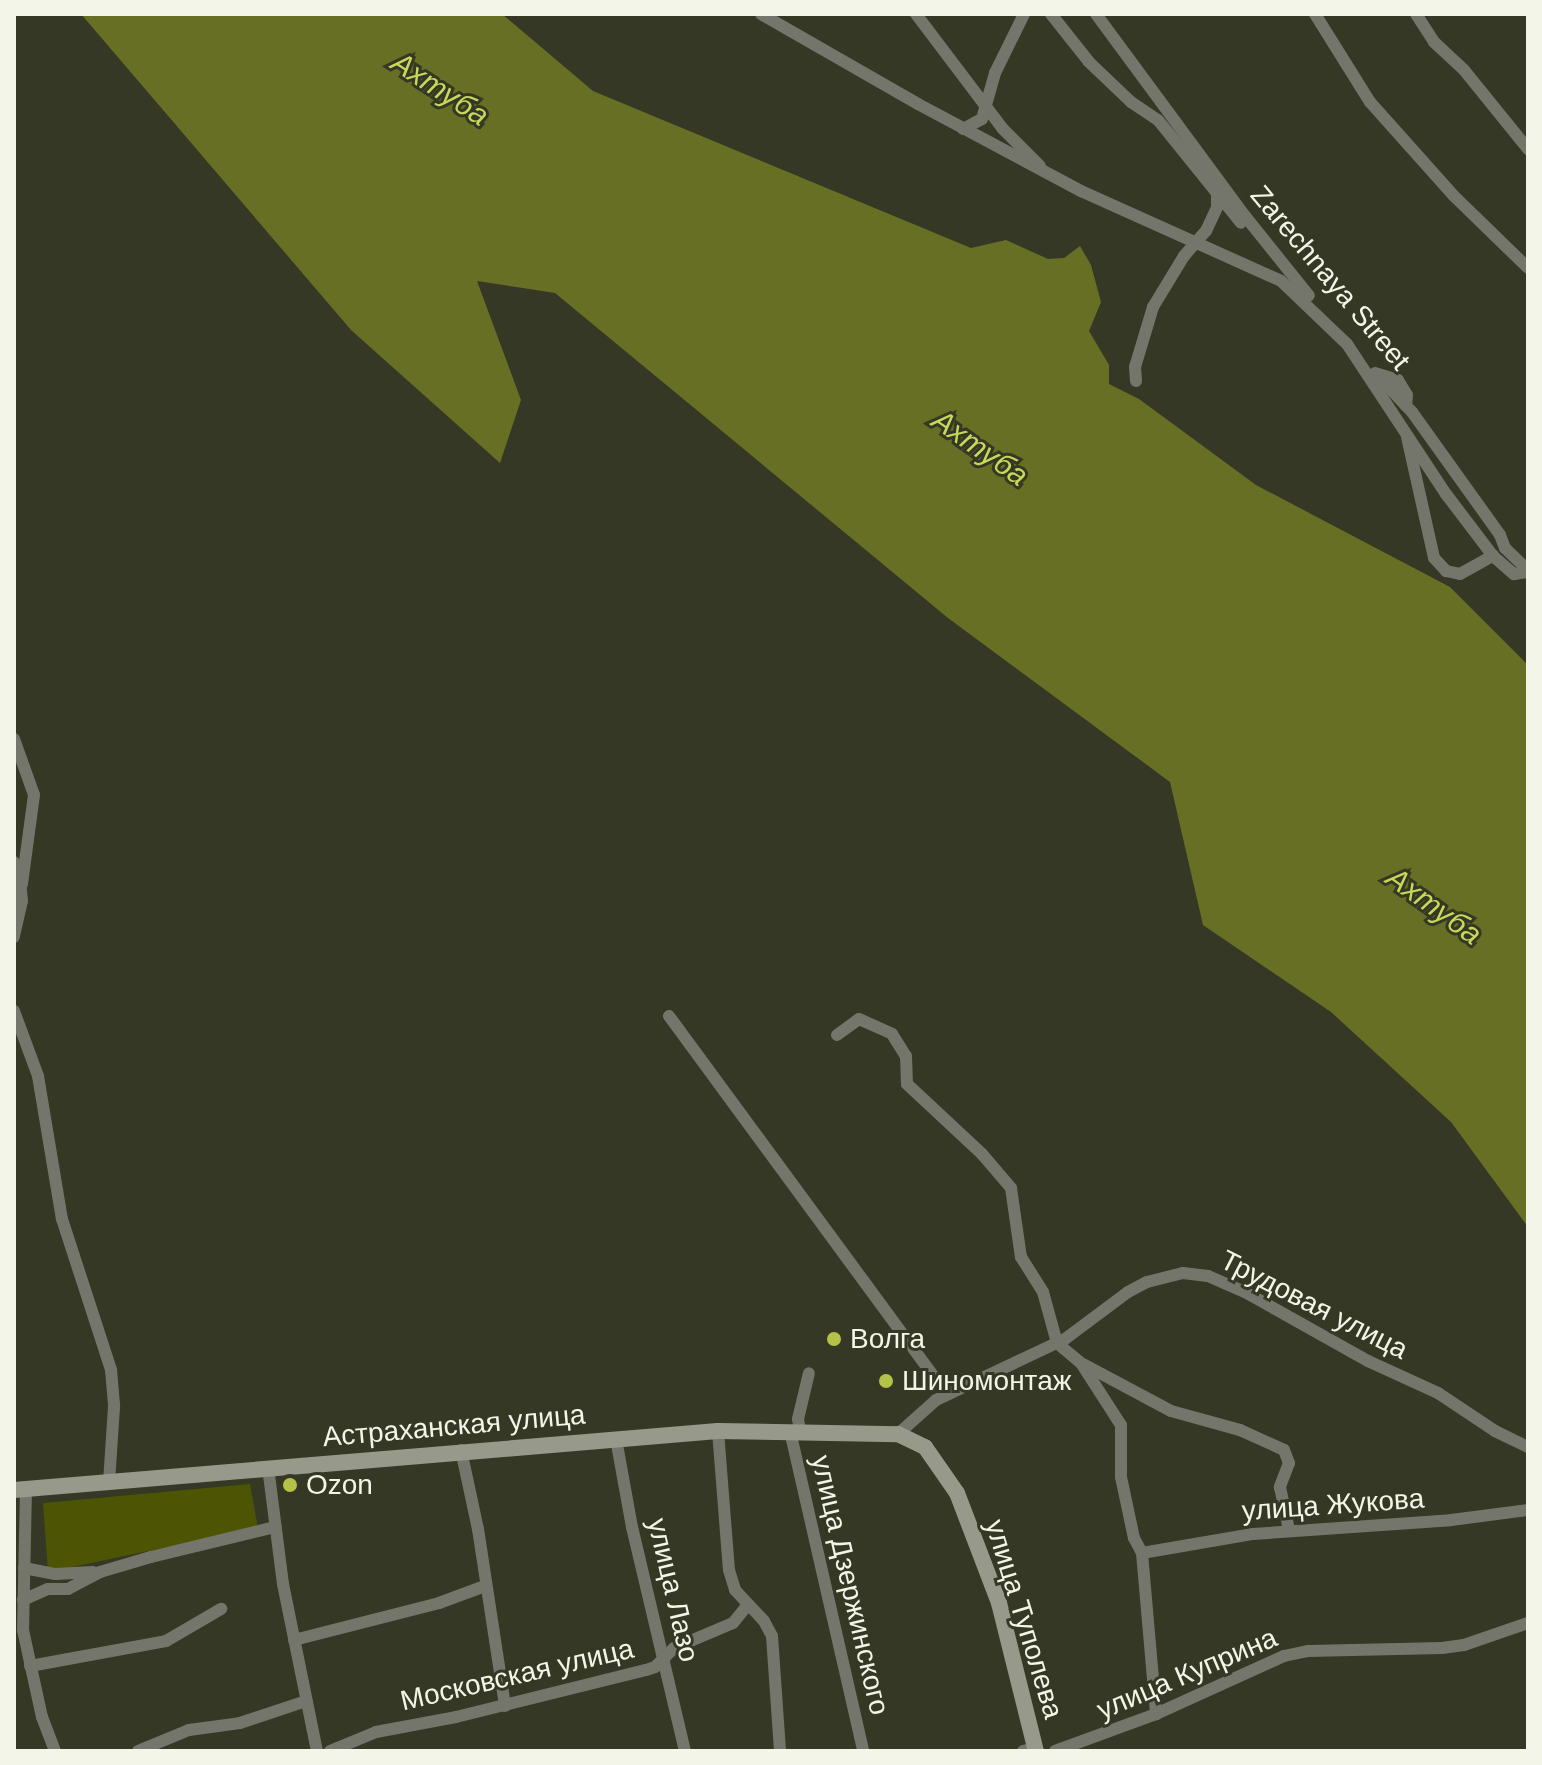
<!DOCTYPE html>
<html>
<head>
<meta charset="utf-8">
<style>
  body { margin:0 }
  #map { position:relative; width:1542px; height:1765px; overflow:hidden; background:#353824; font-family:Arial,sans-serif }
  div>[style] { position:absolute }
  .green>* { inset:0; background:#4d5404 }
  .water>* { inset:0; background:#676f25 }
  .minor>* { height:12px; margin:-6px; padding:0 6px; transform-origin:6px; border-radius:6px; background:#74766c }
  .secondary>* { height:16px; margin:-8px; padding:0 8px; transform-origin:8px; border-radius:8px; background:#979a8a }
  .dots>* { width:22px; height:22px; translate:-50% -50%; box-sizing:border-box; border:4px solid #353824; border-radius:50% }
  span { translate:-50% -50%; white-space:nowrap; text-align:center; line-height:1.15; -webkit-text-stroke:6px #353824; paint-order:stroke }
  .street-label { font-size:28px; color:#f3f5e8 }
  .poi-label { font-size:28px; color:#f3f5e8 }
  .left { translate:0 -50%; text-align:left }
  .water-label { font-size:30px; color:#c9d859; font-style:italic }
  .frame { position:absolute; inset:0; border:16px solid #f3f5e8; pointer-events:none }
</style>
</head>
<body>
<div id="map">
  <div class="green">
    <div style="clip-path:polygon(250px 1484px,258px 1528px,48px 1572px,43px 1503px)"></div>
  </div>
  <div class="water">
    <div style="clip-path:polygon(81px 14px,502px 14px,593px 91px,971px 248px,1006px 240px,1048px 259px,1064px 258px,1080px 246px,1091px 265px,1101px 302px,1089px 331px,1109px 365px,1109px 384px,1139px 399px,1256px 485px,1450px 587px,1528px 665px,1528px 1227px,1451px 1122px,1331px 1012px,1203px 925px,1170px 782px,948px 618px,555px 293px,477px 281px,521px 400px,500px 463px,351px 330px)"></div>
  </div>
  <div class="minor">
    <div style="left:761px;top:14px;width:181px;rotate:29.8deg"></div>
    <div style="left:918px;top:104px;width:185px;rotate:28.1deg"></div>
    <div style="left:1081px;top:191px;width:219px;rotate:24.2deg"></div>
    <div style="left:1281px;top:281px;width:91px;rotate:43.7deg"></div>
    <div style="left:1347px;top:344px;width:180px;rotate:56.6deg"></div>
    <div style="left:1446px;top:494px;width:78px;rotate:52.8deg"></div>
    <div style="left:1493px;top:556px;width:28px;rotate:41deg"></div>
    <div style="left:1514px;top:574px;width:14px;rotate:-8deg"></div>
    <div style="left:916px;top:14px;width:144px;rotate:52.9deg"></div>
    <div style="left:1003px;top:129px;width:52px;rotate:45deg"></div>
    <div style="left:1051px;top:14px;width:61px;rotate:51.6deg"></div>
    <div style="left:1089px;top:62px;width:58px;rotate:43.6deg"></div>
    <div style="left:1131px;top:102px;width:32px;rotate:34deg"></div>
    <div style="left:1158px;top:120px;width:132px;rotate:51.1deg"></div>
    <div style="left:1096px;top:14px;width:251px;rotate:53.6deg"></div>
    <div style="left:1245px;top:216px;width:102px;rotate:51.3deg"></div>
    <div style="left:1315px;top:14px;width:104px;rotate:58deg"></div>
    <div style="left:1370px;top:102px;width:126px;rotate:48.2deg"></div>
    <div style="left:1454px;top:196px;width:103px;rotate:44.2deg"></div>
    <div style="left:1416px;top:14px;width:33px;rotate:57deg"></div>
    <div style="left:1434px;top:42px;width:41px;rotate:43deg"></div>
    <div style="left:1464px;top:70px;width:102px;rotate:51deg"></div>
    <div style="left:963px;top:129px;width:21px;rotate:-28deg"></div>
    <div style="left:982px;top:119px;width:48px;rotate:-74.2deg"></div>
    <div style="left:995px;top:73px;width:66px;rotate:-63.8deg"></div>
    <div style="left:1375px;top:373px;width:24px;rotate:17deg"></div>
    <div style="left:1398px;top:380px;width:17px;rotate:59deg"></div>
    <div style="left:1407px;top:395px;width:11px;rotate:95deg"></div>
    <div style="left:1378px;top:376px;width:50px;rotate:46.6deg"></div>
    <div style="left:1412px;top:412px;width:151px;rotate:54.4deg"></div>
    <div style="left:1500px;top:535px;width:14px;rotate:69deg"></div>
    <div style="left:1505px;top:548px;width:32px;rotate:44deg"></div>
    <div style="left:1136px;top:381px;width:14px;rotate:-94deg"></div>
    <div style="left:1135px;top:367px;width:63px;rotate:-73.3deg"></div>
    <div style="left:1153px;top:307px;width:60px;rotate:-58.7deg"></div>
    <div style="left:1184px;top:256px;width:33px;rotate:-49deg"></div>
    <div style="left:1206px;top:231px;width:26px;rotate:-65deg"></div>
    <div style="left:1217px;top:207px;width:13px;rotate:-90deg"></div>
    <div style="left:1407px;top:437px;width:124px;rotate:77.4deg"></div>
    <div style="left:1434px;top:558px;width:18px;rotate:47deg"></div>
    <div style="left:1446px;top:571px;width:14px;rotate:12deg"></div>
    <div style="left:1460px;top:574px;width:38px;rotate:-29deg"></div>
    <div style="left:14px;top:739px;width:59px;rotate:70.3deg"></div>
    <div style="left:34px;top:795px;width:90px;rotate:97.7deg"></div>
    <div style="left:14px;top:862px;width:11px;rotate:63deg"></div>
    <div style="left:19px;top:872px;width:29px;rotate:84deg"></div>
    <div style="left:22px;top:901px;width:37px;rotate:103deg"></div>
    <div style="left:14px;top:1011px;width:69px;rotate:69.7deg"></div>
    <div style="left:38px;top:1076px;width:145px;rotate:80.5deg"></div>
    <div style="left:62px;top:1219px;width:159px;rotate:72deg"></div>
    <div style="left:111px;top:1370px;width:37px;rotate:85deg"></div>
    <div style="left:114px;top:1407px;width:76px;rotate:93.8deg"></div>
    <div style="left:669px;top:1016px;width:469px;rotate:53.7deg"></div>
    <div style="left:837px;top:1035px;width:27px;rotate:-36deg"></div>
    <div style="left:859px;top:1019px;width:36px;rotate:24deg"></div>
    <div style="left:892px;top:1034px;width:26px;rotate:58deg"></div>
    <div style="left:906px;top:1056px;width:28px;rotate:88deg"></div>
    <div style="left:907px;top:1084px;width:103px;rotate:43deg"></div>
    <div style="left:982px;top:1154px;width:45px;rotate:49.5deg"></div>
    <div style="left:1011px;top:1188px;width:70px;rotate:81.8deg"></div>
    <div style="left:1021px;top:1257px;width:41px;rotate:57.8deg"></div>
    <div style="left:1043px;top:1292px;width:53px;rotate:74.6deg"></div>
    <div style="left:1057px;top:1343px;width:31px;rotate:40deg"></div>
    <div style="left:1081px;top:1363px;width:74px;rotate:57.2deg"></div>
    <div style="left:1121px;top:1425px;width:52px;rotate:90deg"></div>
    <div style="left:1121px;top:1477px;width:62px;rotate:78deg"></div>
    <div style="left:1134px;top:1538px;width:17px;rotate:62deg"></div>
    <div style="left:1142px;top:1553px;width:162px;rotate:85deg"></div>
    <div style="left:1083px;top:1364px;width:100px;rotate:28.1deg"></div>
    <div style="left:1171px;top:1411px;width:72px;rotate:15.4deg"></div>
    <div style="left:1240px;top:1430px;width:48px;rotate:24.4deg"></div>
    <div style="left:1284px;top:1450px;width:14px;rotate:69deg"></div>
    <div style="left:1289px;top:1463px;width:26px;rotate:111deg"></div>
    <div style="left:1280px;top:1487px;width:44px;rotate:78.2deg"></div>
    <div style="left:718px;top:1431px;width:139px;rotate:85.5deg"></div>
    <div style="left:729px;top:1570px;width:21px;rotate:73deg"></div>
    <div style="left:735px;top:1590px;width:42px;rotate:46.9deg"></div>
    <div style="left:764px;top:1621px;width:17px;rotate:62deg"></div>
    <div style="left:772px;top:1636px;width:115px;rotate:86deg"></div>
    <div style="left:790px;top:1431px;width:328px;rotate:77.1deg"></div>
    <div style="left:800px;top:1431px;width:12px;rotate:-99deg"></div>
    <div style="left:798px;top:1419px;width:47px;rotate:-76.6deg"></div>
    <div style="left:898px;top:1434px;width:51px;rotate:-41.8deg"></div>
    <div style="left:936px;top:1400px;width:143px;rotate:-25.3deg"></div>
    <div style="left:1065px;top:1339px;width:79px;rotate:-36.7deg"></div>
    <div style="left:1128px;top:1292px;width:21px;rotate:-28deg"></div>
    <div style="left:1147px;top:1282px;width:37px;rotate:-14deg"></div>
    <div style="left:1183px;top:1273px;width:25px;rotate:7deg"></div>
    <div style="left:1208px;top:1276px;width:40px;rotate:23.4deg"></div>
    <div style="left:1245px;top:1292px;width:141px;rotate:29.3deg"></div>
    <div style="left:1368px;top:1361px;width:77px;rotate:24.6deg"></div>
    <div style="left:1438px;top:1393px;width:69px;rotate:33.7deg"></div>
    <div style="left:1495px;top:1431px;width:37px;rotate:26deg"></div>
    <div style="left:616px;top:1439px;width:89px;rotate:79.7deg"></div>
    <div style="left:632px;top:1527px;width:230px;rotate:76.7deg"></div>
    <div style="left:461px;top:1450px;width:81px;rotate:77.9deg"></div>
    <div style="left:478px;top:1529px;width:179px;rotate:81.3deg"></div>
    <div style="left:268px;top:1467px;width:118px;rotate:82.7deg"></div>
    <div style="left:283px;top:1584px;width:170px;rotate:78.5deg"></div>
    <div style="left:26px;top:1489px;width:141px;rotate:91.2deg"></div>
    <div style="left:23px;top:1630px;width:89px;rotate:77.7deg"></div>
    <div style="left:42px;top:1717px;width:36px;rotate:69deg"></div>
    <div style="left:1142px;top:1553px;width:113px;rotate:-9.7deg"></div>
    <div style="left:1253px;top:1534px;width:198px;rotate:-4deg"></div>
    <div style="left:1451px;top:1520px;width:78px;rotate:-7.4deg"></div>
    <div style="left:24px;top:1568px;width:32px;rotate:11deg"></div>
    <div style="left:55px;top:1574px;width:38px;rotate:-3deg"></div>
    <div style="left:23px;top:1600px;width:27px;rotate:-24deg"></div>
    <div style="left:48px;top:1589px;width:20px"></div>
    <div style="left:68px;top:1589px;width:36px;rotate:-28deg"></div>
    <div style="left:100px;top:1572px;width:53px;rotate:-16.4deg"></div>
    <div style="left:151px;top:1557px;width:128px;rotate:-13.6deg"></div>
    <div style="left:294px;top:1640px;width:150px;rotate:-14.3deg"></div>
    <div style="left:439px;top:1603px;width:49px;rotate:-20.3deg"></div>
    <div style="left:30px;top:1666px;width:138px;rotate:-10.4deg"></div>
    <div style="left:166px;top:1641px;width:64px;rotate:-30.2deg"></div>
    <div style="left:138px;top:1751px;width:55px;rotate:-22.4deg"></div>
    <div style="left:189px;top:1730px;width:51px;rotate:-7.8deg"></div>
    <div style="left:240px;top:1723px;width:70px;rotate:-18.4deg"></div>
    <div style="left:330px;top:1751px;width:50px;rotate:-22.4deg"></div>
    <div style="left:376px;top:1732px;width:81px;rotate:-10.6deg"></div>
    <div style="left:456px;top:1717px;width:196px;rotate:-13.9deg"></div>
    <div style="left:646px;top:1670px;width:9px;rotate:-18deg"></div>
    <div style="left:655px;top:1667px;width:27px;rotate:-45deg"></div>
    <div style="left:674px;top:1648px;width:64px;rotate:-23deg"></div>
    <div style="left:733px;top:1623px;width:22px;rotate:-51deg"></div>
    <div style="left:1023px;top:1751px;width:12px;rotate:-14deg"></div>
    <div style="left:1055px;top:1751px;width:108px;rotate:-20.1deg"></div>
    <div style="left:1156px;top:1714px;width:141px;rotate:-24.4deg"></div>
    <div style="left:1284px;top:1656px;width:25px;rotate:-12deg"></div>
    <div style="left:1308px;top:1651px;width:134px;rotate:-1.3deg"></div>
    <div style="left:1442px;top:1648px;width:22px;rotate:-8deg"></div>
    <div style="left:1464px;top:1645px;width:68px;rotate:-19deg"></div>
  </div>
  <div class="secondary">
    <div style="left:14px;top:1490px;width:706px;rotate:-4.79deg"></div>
    <div style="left:718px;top:1431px;width:180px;rotate:1deg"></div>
    <div style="left:898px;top:1434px;width:30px;rotate:26deg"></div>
    <div style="left:925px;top:1447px;width:56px;rotate:55.2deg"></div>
    <div style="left:957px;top:1493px;width:118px;rotate:69.1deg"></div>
    <div style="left:999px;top:1603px;width:153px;rotate:76deg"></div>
  </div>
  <div class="dots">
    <div style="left:834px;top:1339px;background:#b4c24a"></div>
    <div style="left:886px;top:1381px;background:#b4c24a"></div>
    <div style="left:290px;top:1485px;background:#b4c24a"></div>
  </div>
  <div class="street-label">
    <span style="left:1330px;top:278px;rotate:50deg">Zarechnaya Street</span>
    <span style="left:1314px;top:1305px;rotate:27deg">Трудовая улица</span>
    <span style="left:454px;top:1426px;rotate:-5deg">Астраханская улица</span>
    <span style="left:1333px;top:1505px;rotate:-4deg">улица Жукова</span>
    <span style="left:850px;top:1585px;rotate:77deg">улица Дзержинского</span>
    <span style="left:673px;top:1590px;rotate:77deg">улица Лазо</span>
    <span style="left:1024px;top:1619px;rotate:73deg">улица Туполева</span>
    <span style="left:1187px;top:1674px;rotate:-23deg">улица Куприна</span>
    <span style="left:517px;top:1675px;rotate:-13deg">Московская улица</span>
  </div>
  <div class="poi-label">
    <span class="left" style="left:850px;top:1339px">Волга</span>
    <span class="left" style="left:902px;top:1381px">Шиномонтаж</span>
    <span class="left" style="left:306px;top:1485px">Ozon</span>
  </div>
  <div class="water-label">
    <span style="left:440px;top:89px;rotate:33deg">Ахтуба</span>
    <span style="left:980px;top:448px;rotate:35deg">Ахтуба</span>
    <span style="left:1434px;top:906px;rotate:36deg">Ахтуба</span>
  </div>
  <div class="frame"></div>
</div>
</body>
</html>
